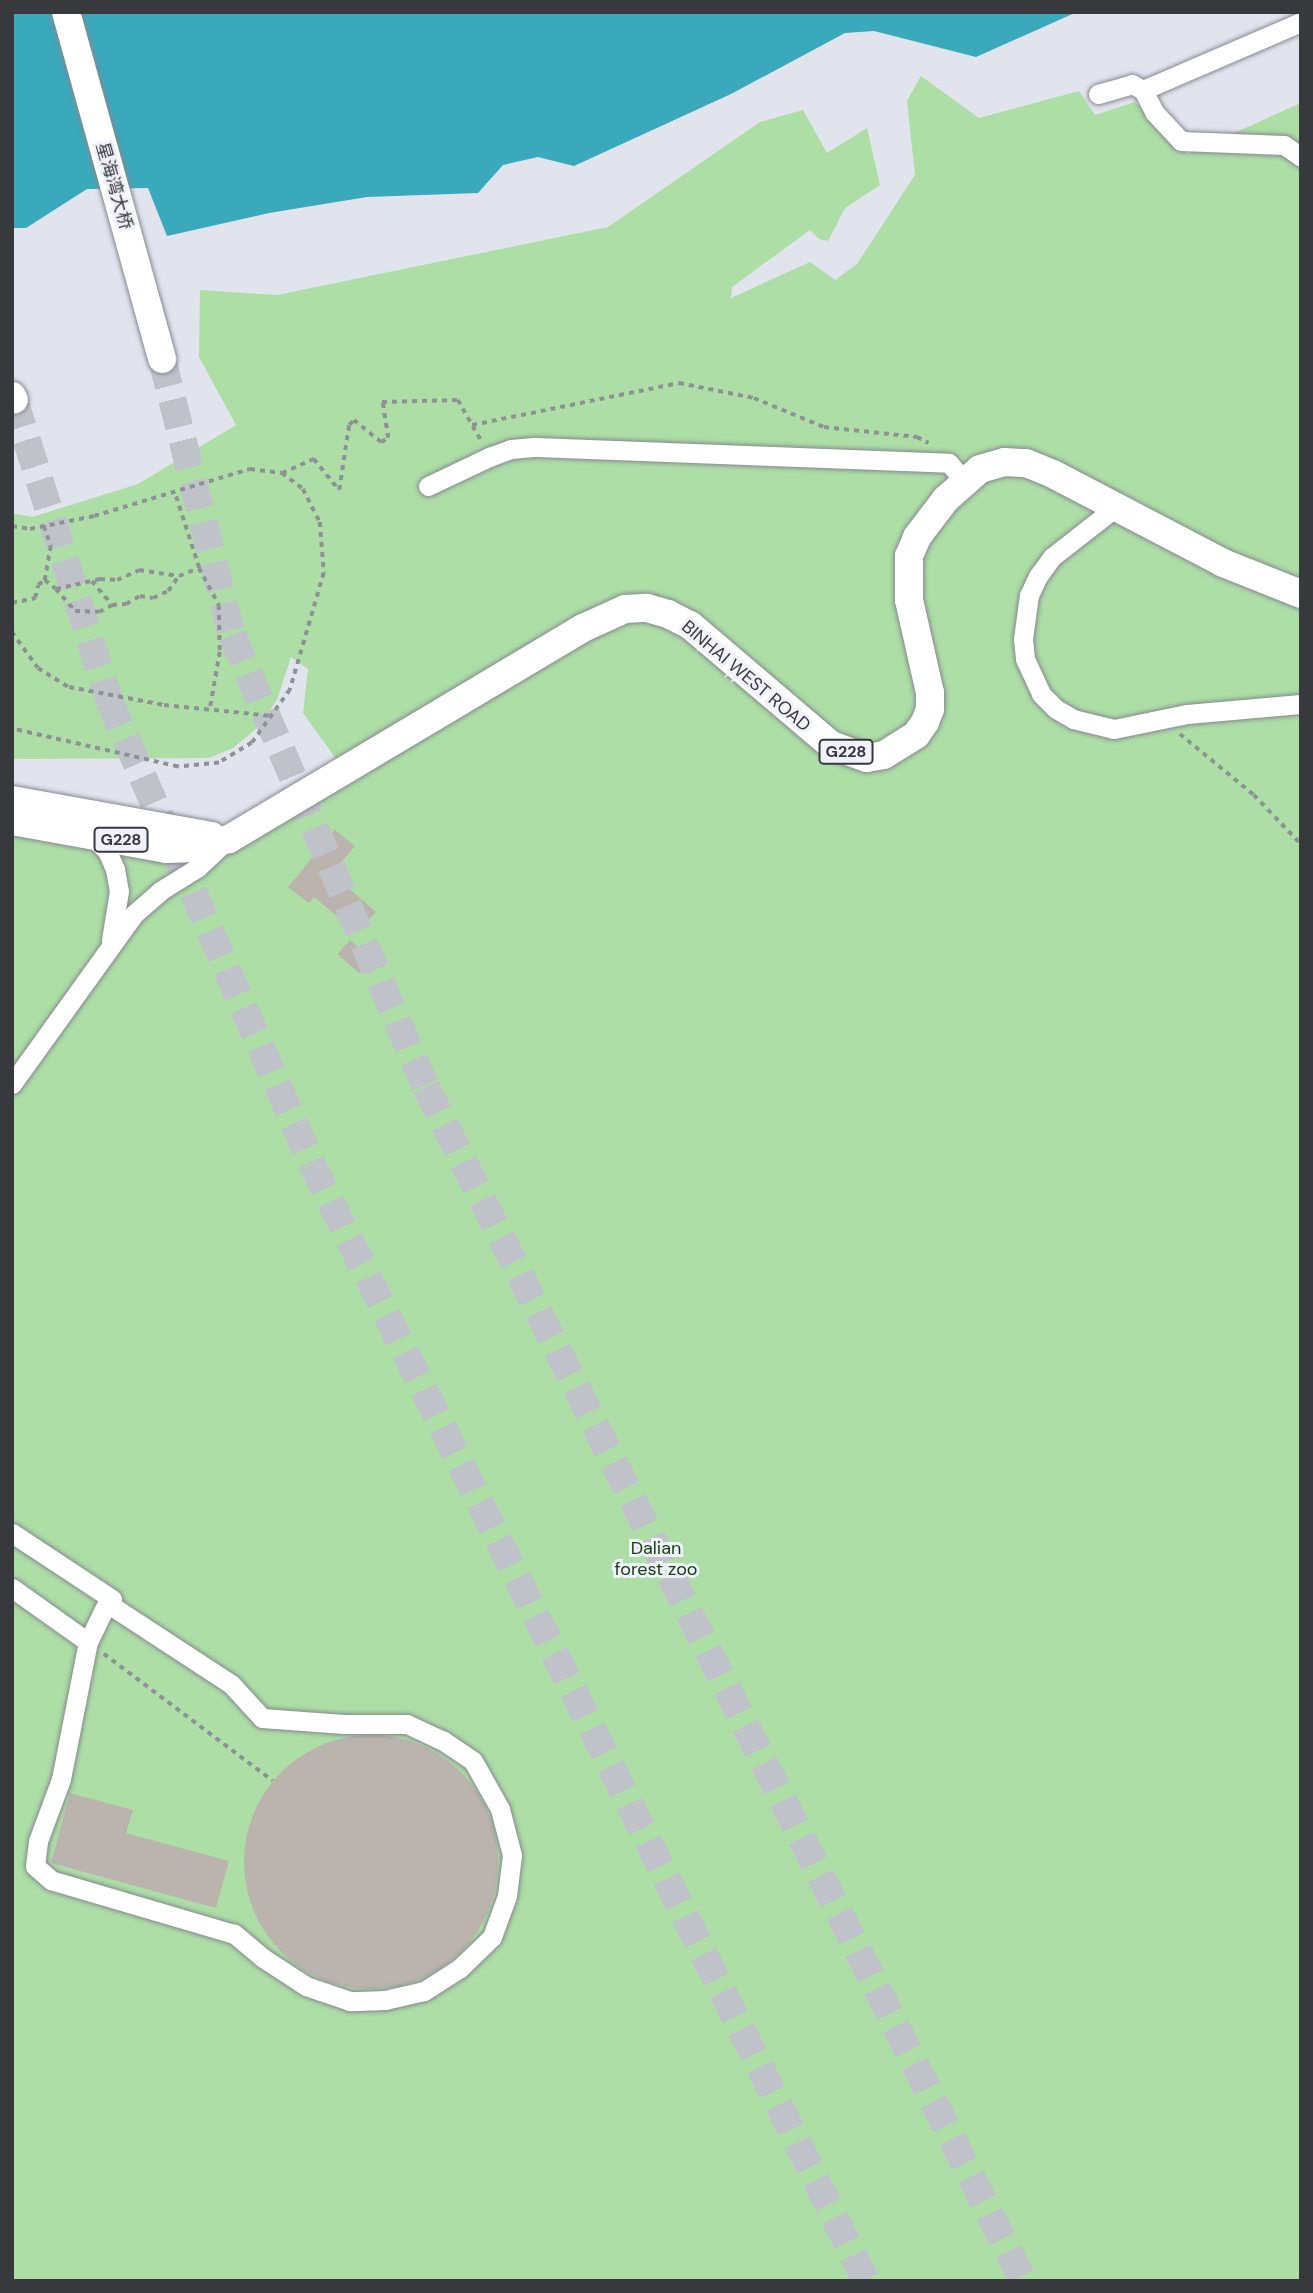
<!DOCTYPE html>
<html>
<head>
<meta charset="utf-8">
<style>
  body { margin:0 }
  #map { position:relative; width:1313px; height:2293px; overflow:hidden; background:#e2e4ed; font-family:"DM Sans","Noto Sans SC",sans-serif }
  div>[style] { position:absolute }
  .green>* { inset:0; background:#acdea5 }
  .water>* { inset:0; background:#3aa9bc }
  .building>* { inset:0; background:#bbb4ae; transform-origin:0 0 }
  .round { border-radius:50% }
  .highway-tunnel>* { height:28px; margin-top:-14px; transform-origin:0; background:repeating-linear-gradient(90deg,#c0c2ca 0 28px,transparent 0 42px) }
  .path>* { height:3.5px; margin-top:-1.75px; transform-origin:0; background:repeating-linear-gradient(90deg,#8f9197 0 5px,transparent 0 10px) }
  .roads { filter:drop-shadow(0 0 2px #878890) drop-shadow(0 0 2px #878890) }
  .minor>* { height:19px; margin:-9.5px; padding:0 9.5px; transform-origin:9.5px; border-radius:9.5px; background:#fff }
  .highway>* { height:28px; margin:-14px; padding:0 14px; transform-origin:14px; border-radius:14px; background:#fff }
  span { translate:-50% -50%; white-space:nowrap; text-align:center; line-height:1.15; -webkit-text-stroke:6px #f0f1fa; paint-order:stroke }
  .shield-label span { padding:2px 5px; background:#f0f1fa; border:2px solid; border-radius:5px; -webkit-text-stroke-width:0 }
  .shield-label { font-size:16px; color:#38393c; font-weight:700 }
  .street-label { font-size:18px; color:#38393c }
  .park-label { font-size:18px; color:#0f3e0a }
  .frame { position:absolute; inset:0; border:14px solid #38393c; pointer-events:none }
</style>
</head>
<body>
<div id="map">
  <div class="green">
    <div style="clip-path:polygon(921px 76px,979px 118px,1079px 91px,1095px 115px,1135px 102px,1187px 154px,1301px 103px,1301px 2281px,12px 2281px,12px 814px,255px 834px,352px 781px,303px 713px,308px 669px,291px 657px,277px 700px,256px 729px,233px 748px,209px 758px,12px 759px,12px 513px,32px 517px,138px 484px,236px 425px,199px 357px,200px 290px,277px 295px,608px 227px,760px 122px,803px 110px,827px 153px,867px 128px,880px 185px,845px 208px,828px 241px,819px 239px,810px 230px,732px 287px,731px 298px,810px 262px,835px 280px,857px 264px,915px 175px,907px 101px)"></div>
  </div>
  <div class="water">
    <div style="clip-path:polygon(12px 12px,1077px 12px,976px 57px,874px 31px,845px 33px,731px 94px,574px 166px,538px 157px,503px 165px,478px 193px,367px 197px,269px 213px,167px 236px,148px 188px,87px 189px,26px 228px,12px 228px)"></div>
  </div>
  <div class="building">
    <div style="clip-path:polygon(335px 830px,355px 846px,332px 874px,376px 912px,357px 933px,314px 897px,309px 903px,288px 887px)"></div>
    <div style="left:350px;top:940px;width:29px;height:19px;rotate:41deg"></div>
    <div class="round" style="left:244px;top:1735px;width:254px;height:254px"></div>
    <div style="clip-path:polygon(70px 1793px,133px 1810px,126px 1833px,229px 1861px,216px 1908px,51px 1863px)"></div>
  </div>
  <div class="highway-tunnel">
    <div style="left:162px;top:359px;width:285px;rotate:75.8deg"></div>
    <div style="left:232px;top:635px;width:492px;rotate:66.8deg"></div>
    <div style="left:426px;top:1087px;width:1335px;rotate:63.43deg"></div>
    <div style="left:14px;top:400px;width:315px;rotate:72.4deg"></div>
    <div style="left:109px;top:700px;width:506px;rotate:66.37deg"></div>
    <div style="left:312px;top:1164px;width:1247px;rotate:63.62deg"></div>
  </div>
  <div class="path">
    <div style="left:472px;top:425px;width:211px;rotate:-11.5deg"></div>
    <div style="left:679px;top:383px;width:76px;rotate:11.3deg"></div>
    <div style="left:754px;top:398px;width:76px;rotate:22.5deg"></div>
    <div style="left:824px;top:427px;width:94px;rotate:6.1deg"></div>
    <div style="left:917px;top:437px;width:13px;rotate:27deg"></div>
    <div style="left:282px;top:473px;width:35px;rotate:-24deg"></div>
    <div style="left:314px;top:459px;width:40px;rotate:51deg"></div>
    <div style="left:339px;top:490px;width:66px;rotate:-81.3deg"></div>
    <div style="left:349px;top:425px;width:7px;rotate:-45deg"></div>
    <div style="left:354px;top:420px;width:35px;rotate:39deg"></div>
    <div style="left:381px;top:442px;width:8px;rotate:-30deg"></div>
    <div style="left:388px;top:438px;width:36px;rotate:-99deg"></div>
    <div style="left:382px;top:402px;width:76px;rotate:-1.5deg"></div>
    <div style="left:458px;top:400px;width:48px;rotate:60.3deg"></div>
    <div style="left:12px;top:526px;width:18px;rotate:9deg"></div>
    <div style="left:30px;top:529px;width:65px;rotate:-11.5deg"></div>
    <div style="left:94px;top:516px;width:163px;rotate:-16.8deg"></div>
    <div style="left:250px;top:469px;width:32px;rotate:7deg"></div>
    <div style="left:282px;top:473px;width:26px;rotate:37deg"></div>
    <div style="left:303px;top:489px;width:37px;rotate:63deg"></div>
    <div style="left:320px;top:522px;width:51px;rotate:85.5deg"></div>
    <div style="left:324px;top:573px;width:122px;rotate:106.2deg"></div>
    <div style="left:290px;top:690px;width:65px;rotate:125.6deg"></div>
    <div style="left:252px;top:743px;width:39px;rotate:149deg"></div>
    <div style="left:219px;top:763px;width:41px;rotate:174.4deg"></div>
    <div style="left:178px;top:767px;width:170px;rotate:-167.1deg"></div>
    <div style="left:44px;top:526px;width:21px;rotate:71deg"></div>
    <div style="left:51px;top:546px;width:35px;rotate:100deg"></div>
    <div style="left:45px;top:580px;width:14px;rotate:39deg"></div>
    <div style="left:56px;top:589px;width:45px;rotate:-12.8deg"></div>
    <div style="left:100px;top:579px;width:17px;rotate:3deg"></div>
    <div style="left:117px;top:580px;width:24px;rotate:-24deg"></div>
    <div style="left:139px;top:570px;width:40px;rotate:8.5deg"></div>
    <div style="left:179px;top:576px;width:22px;rotate:-22deg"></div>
    <div style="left:199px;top:568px;width:78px;rotate:-108deg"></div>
    <div style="left:199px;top:568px;width:42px;rotate:61.6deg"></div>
    <div style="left:219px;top:605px;width:47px;rotate:88.8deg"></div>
    <div style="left:220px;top:652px;width:59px;rotate:99.8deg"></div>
    <div style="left:92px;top:581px;width:31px;rotate:50deg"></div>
    <div style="left:112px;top:605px;width:14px;rotate:-4deg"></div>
    <div style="left:126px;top:604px;width:16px;rotate:-30deg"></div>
    <div style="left:140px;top:596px;width:13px;rotate:9deg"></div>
    <div style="left:153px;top:598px;width:17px;rotate:-25deg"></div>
    <div style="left:168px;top:591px;width:19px;rotate:-54deg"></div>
    <div style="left:56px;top:589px;width:29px;rotate:49deg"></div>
    <div style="left:75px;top:611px;width:24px;rotate:2deg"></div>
    <div style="left:99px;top:612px;width:15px;rotate:-28deg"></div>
    <div style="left:12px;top:603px;width:24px;rotate:-12deg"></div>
    <div style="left:35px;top:598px;width:13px;rotate:-77deg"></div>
    <div style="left:38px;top:585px;width:9px;rotate:-36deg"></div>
    <div style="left:12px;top:632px;width:44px;rotate:54.2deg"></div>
    <div style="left:38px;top:668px;width:36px;rotate:32deg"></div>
    <div style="left:69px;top:687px;width:97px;rotate:10.7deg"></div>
    <div style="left:164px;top:705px;width:109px;rotate:5.8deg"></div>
    <div style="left:1180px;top:734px;width:96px;rotate:39.5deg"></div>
    <div style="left:1254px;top:795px;width:68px;rotate:46.2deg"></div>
    <div style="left:104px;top:1654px;width:211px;rotate:36.9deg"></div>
  </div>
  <div class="roads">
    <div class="minor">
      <div style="left:1143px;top:90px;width:25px;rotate:63deg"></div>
      <div style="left:1154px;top:112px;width:40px;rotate:47deg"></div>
      <div style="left:1181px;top:141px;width:103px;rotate:2.2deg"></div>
      <div style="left:1284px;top:145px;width:21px;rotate:35deg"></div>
      <div style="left:1098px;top:94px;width:35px;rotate:-16deg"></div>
      <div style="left:1132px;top:84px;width:13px;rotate:29deg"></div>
      <div style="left:1143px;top:90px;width:172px;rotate:-23.3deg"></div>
      <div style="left:428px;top:486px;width:68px;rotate:-25.4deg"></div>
      <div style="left:489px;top:457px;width:23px;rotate:-20deg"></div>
      <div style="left:511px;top:449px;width:25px;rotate:-5deg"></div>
      <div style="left:536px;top:447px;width:413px;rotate:2.2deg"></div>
      <div style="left:949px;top:463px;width:23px;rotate:50deg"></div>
      <div style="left:1116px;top:507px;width:81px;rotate:142deg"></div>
      <div style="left:1052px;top:557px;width:24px;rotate:126deg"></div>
      <div style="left:1038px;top:576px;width:21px;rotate:115deg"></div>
      <div style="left:1029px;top:595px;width:44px;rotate:97.8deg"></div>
      <div style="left:1023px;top:639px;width:20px;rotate:84deg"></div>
      <div style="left:1025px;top:659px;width:38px;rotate:65deg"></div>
      <div style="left:1041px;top:694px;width:21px;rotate:45deg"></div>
      <div style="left:1056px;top:709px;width:20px;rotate:30deg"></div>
      <div style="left:1073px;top:719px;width:42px;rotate:13.7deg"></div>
      <div style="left:1114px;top:729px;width:75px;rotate:-11.6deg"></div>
      <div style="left:1187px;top:714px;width:114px;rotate:-5deg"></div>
      <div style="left:91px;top:835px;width:23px;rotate:45deg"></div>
      <div style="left:107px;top:851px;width:20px;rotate:66deg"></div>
      <div style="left:115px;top:869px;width:22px;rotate:80deg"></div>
      <div style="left:119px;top:891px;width:50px;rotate:99.3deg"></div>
      <div style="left:12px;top:1084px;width:209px;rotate:-54.3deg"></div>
      <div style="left:134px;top:914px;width:35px;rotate:-41deg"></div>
      <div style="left:160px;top:891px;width:44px;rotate:-31.9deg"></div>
      <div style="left:197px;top:868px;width:42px;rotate:-43.1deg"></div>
      <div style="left:12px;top:1533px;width:120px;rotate:33.4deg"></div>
      <div style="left:12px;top:1588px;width:93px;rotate:35.4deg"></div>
      <div style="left:107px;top:1603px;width:148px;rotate:33.2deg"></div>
      <div style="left:231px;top:1684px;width:46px;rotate:47.6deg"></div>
      <div style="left:262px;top:1718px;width:82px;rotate:4.2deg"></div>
      <div style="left:344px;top:1724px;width:63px"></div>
      <div style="left:407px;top:1724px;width:38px;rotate:25deg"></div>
      <div style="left:442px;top:1740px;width:37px;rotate:34deg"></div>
      <div style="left:473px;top:1761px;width:55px;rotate:60.6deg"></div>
      <div style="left:500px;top:1809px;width:48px;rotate:75.4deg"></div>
      <div style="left:512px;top:1855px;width:41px;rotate:97deg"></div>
      <div style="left:507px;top:1896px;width:44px;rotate:110.1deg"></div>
      <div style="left:492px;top:1937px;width:45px;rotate:135.9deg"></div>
      <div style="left:460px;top:1968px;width:43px;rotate:147.4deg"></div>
      <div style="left:424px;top:1991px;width:39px;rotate:167deg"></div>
      <div style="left:386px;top:2000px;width:36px;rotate:178deg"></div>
      <div style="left:350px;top:2001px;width:46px;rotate:-161.2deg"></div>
      <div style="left:306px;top:1986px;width:51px;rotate:-146.9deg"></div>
      <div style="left:263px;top:1958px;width:38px;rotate:-140deg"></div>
      <div style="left:234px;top:1934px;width:191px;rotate:-163.6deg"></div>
      <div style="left:51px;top:1880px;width:21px;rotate:-139deg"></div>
      <div style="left:35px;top:1866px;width:25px;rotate:-83deg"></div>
      <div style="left:38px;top:1841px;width:66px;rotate:-69.6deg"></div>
      <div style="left:61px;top:1779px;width:140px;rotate:-78.9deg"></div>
      <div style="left:88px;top:1642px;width:43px;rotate:-64deg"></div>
    </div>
    <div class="highway">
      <div style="left:66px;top:12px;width:360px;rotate:74.5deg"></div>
      <div style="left:12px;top:396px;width:4px;rotate:63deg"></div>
      <div style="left:12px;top:800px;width:203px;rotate:10.2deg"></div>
      <div style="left:12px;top:821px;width:157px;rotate:10.3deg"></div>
      <div style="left:166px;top:849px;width:23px;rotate:-2deg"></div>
      <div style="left:189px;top:848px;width:41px;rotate:-12.7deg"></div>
      <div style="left:229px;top:839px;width:412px;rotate:-30.8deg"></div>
      <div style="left:583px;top:628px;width:46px;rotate:-24.3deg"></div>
      <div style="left:625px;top:609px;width:22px;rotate:-3deg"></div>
      <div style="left:647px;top:608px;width:22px;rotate:16deg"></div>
      <div style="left:668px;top:614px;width:25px;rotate:27deg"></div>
      <div style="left:690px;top:625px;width:185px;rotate:40.4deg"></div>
      <div style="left:831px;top:745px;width:38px;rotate:20deg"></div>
      <div style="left:867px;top:758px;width:17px;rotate:-10deg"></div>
      <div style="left:884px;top:755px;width:38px;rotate:-32deg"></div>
      <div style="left:916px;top:735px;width:16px;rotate:-55deg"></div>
      <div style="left:925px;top:722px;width:14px;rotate:-69deg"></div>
      <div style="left:930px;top:709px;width:16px;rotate:-90deg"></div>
      <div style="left:930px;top:693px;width:95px;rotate:-102.7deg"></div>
      <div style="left:909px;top:600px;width:44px;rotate:-90deg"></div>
      <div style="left:909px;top:556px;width:21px;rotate:-67deg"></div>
      <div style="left:917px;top:537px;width:48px;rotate:-52.7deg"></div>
      <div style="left:946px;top:499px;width:45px;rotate:-41.4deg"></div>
      <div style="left:980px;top:469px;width:25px;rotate:-16deg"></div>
      <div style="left:1004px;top:462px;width:22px;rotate:3deg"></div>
      <div style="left:1026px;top:463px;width:29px;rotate:22deg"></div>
      <div style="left:1053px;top:474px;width:192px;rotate:27.6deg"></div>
      <div style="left:1223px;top:563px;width:84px;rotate:21.7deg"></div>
    </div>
  </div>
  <div class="shield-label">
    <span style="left:846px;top:752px">G228</span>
    <span style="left:121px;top:840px">G228</span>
  </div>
  <div class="street-label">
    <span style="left:114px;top:186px;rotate:74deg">星海湾大桥</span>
    <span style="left:746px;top:676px;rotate:40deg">BINHAI WEST ROAD</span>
  </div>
  <div class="park-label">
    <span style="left:656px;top:1559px">Dalian<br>forest zoo</span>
  </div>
  <div class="frame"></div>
</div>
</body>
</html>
